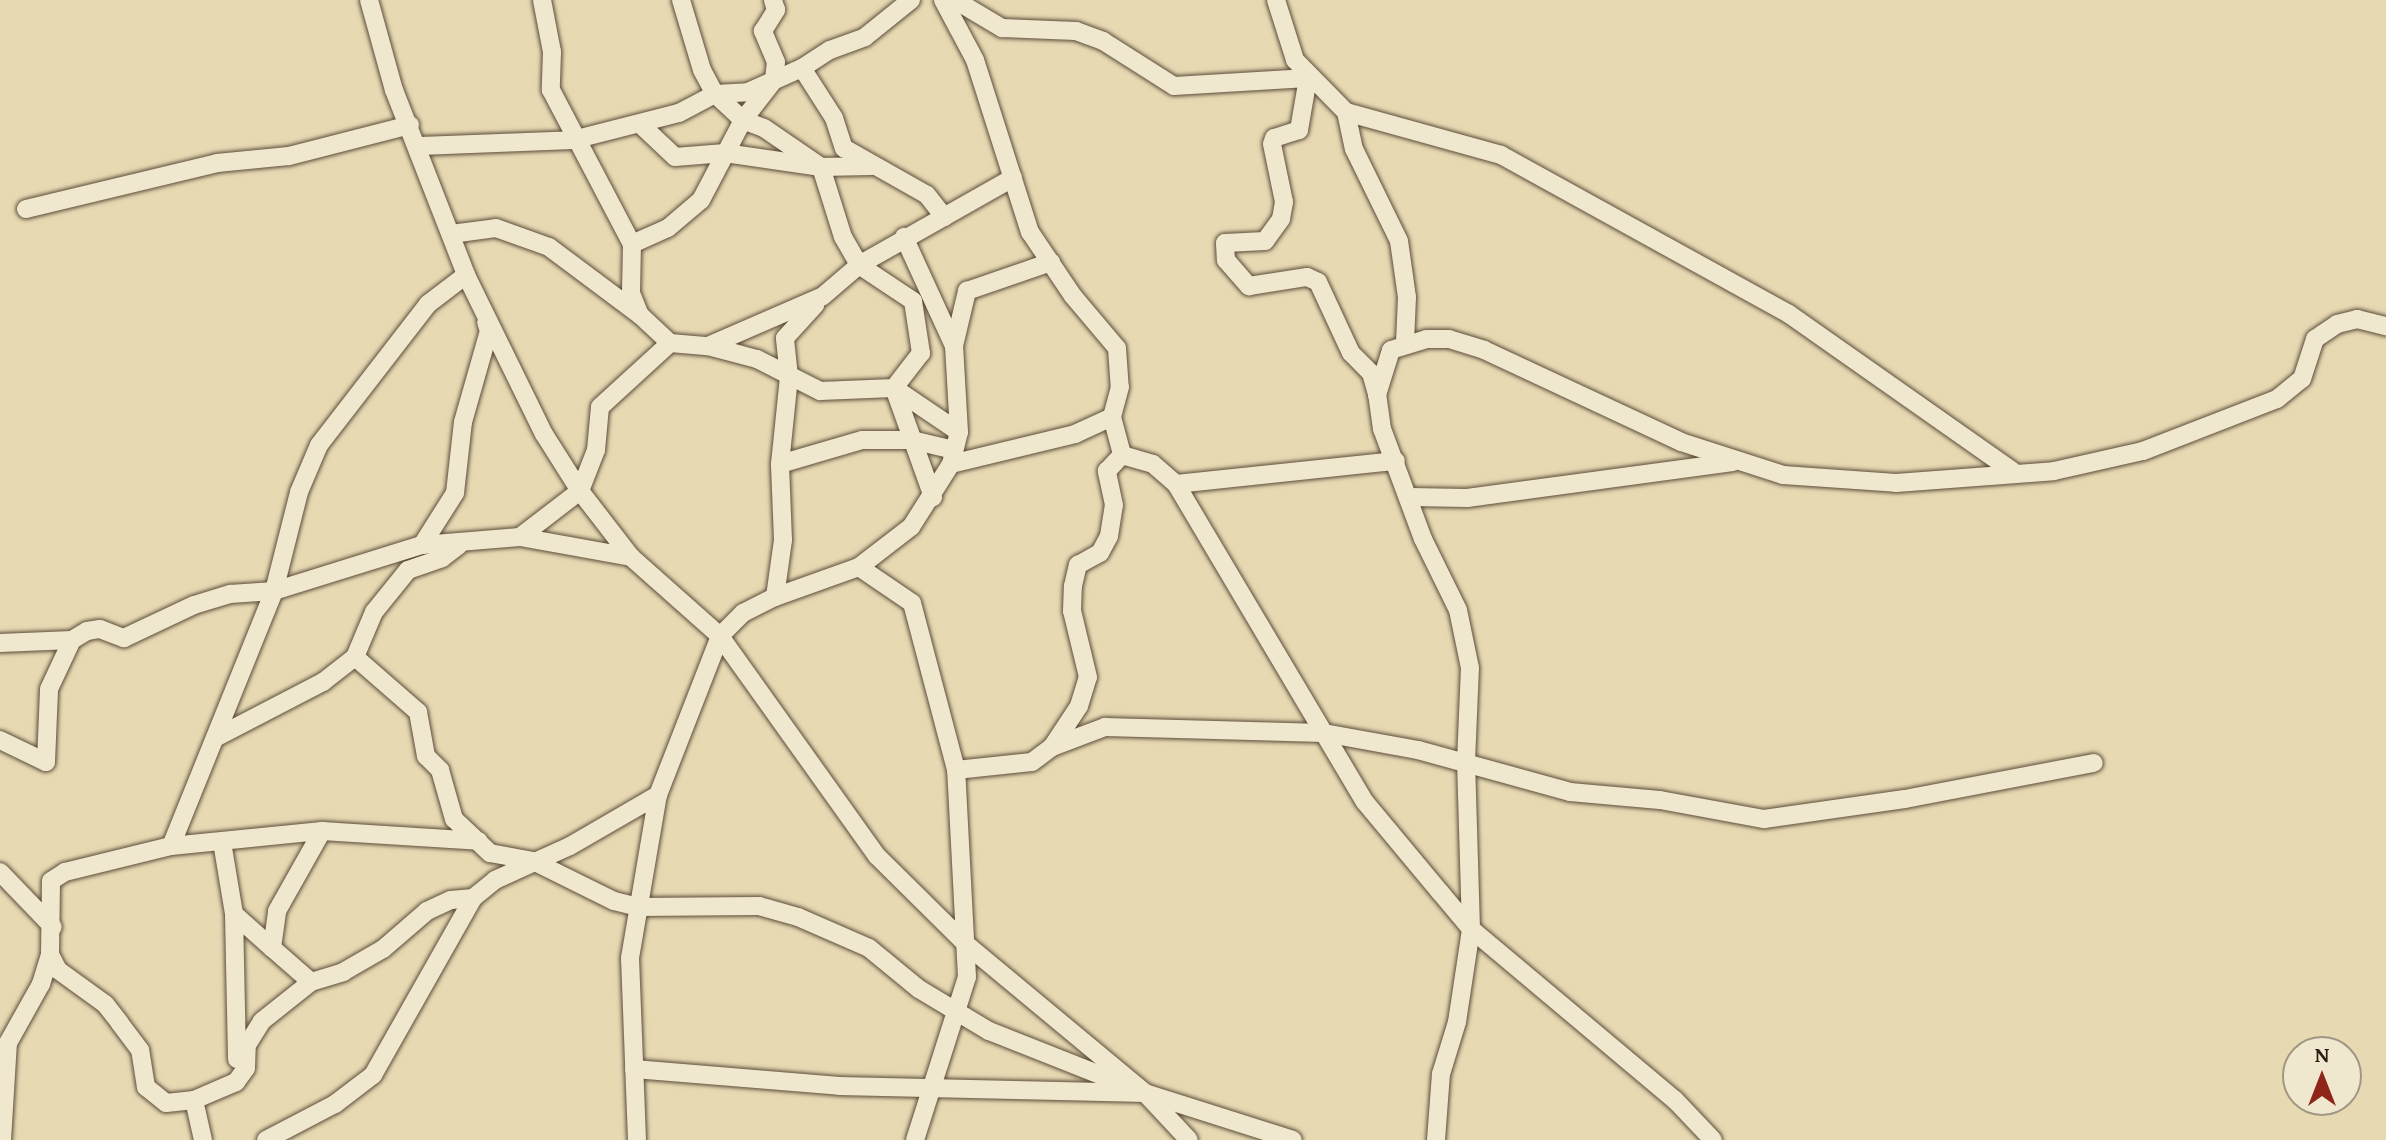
<!DOCTYPE html>
<html>
<head>
<meta charset="utf-8">
<style>
  body { margin:0 }
  #map { position:relative; width:2386px; height:1140px; overflow:hidden; background:#e7dab3; font-family:"Gentium Book Plus",serif }
  div>[style] { position:absolute }
  .roads { filter:drop-shadow(0 0 2px #5c4c3a) drop-shadow(0 0 2px #5c4c3a) }
  .street>* { height:18px; margin:-9px; padding:0 9px; transform-origin:9px; border-radius:9px; background:#efe7ce }
  span { translate:-50% -50%; white-space:nowrap; text-align:center; line-height:1.15; -webkit-text-stroke:8px #efe7ce; paint-order:stroke }
  .north { position:absolute; left:2282px; top:1036px; width:80px; height:80px; box-sizing:border-box; background:#efe7ce; border:2px solid #a19683; border-radius:50%; rotate:0deg; font-size:22px; font-weight:700; line-height:32px; text-align:center; color:#2d1c12 }
  .north::after { content:''; display:block; margin:auto; width:28px; height:36px; background:#8f2418; clip-path:polygon(50% 0,100% 100%,50% 72%,0 100%) }
</style>
</head>
<body>
<div id="map">
  <div class="roads">
    <div class="street">
      <div style="left:369px;top:0;width:93px;rotate:74.5deg"></div>
      <div style="left:394px;top:90px;width:199px;rotate:68.7deg"></div>
      <div style="left:466px;top:275px;width:177px;rotate:63.9deg"></div>
      <div style="left:544px;top:434px;width:67px;rotate:57.7deg"></div>
      <div style="left:580px;top:491px;width:83px;rotate:52.3deg"></div>
      <div style="left:631px;top:557px;width:119px;rotate:41.6deg"></div>
      <div style="left:720px;top:636px;width:270px;rotate:54.5deg"></div>
      <div style="left:877px;top:856px;width:127px;rotate:44.7deg"></div>
      <div style="left:967px;top:945px;width:231px;rotate:39.7deg"></div>
      <div style="left:1145px;top:1093px;width:64px;rotate:46.9deg"></div>
      <div style="left:542px;top:0;width:53px;rotate:79.1deg"></div>
      <div style="left:552px;top:52px;width:38px;rotate:92deg"></div>
      <div style="left:551px;top:90px;width:174px;rotate:62.3deg"></div>
      <div style="left:632px;top:244px;width:49px;rotate:91.2deg"></div>
      <div style="left:631px;top:293px;width:24px;rotate:68deg"></div>
      <div style="left:640px;top:315px;width:41px;rotate:43deg"></div>
      <div style="left:681px;top:0;width:73px;rotate:73.3deg"></div>
      <div style="left:702px;top:70px;width:27px;rotate:62deg"></div>
      <div style="left:715px;top:94px;width:38px;rotate:43deg"></div>
      <div style="left:743px;top:120px;width:22px;rotate:21deg"></div>
      <div style="left:764px;top:128px;width:69px;rotate:34.4deg"></div>
      <div style="left:821px;top:167px;width:73px;rotate:72.6deg"></div>
      <div style="left:843px;top:237px;width:32px;rotate:60deg"></div>
      <div style="left:859px;top:265px;width:65px;rotate:33.7deg"></div>
      <div style="left:913px;top:301px;width:53px;rotate:81.3deg"></div>
      <div style="left:921px;top:353px;width:44px;rotate:127.6deg"></div>
      <div style="left:894px;top:388px;width:116px;rotate:70.3deg"></div>
      <div style="left:943px;top:0;width:68px;rotate:61.9deg"></div>
      <div style="left:975px;top:60px;width:181px;rotate:72.3deg"></div>
      <div style="left:1030px;top:232px;width:77px;rotate:56.1deg"></div>
      <div style="left:1073px;top:296px;width:68px;rotate:49.8deg"></div>
      <div style="left:1117px;top:348px;width:39px;rotate:86deg"></div>
      <div style="left:1120px;top:387px;width:31px;rotate:105deg"></div>
      <div style="left:955px;top:0;width:55px;rotate:30.8deg"></div>
      <div style="left:1002px;top:28px;width:74px;rotate:2.3deg"></div>
      <div style="left:1076px;top:31px;width:29px;rotate:20deg"></div>
      <div style="left:1103px;top:41px;width:84px;rotate:32.4deg"></div>
      <div style="left:1174px;top:86px;width:134px;rotate:-3.4deg"></div>
      <div style="left:1276px;top:0;width:63px;rotate:72.4deg"></div>
      <div style="left:1295px;top:60px;width:73px;rotate:45.6deg"></div>
      <div style="left:1346px;top:112px;width:161px;rotate:15.5deg"></div>
      <div style="left:1501px;top:155px;width:329px;rotate:28.9deg"></div>
      <div style="left:1789px;top:314px;width:273px;rotate:35.1deg"></div>
      <div style="left:802px;top:68px;width:59px;rotate:57.4deg"></div>
      <div style="left:834px;top:118px;width:32px;rotate:72deg"></div>
      <div style="left:844px;top:148px;width:95px;rotate:29.5deg"></div>
      <div style="left:927px;top:195px;width:28px;rotate:52deg"></div>
      <div style="left:1308px;top:78px;width:53px;rotate:99.8deg"></div>
      <div style="left:1299px;top:130px;width:26px;rotate:162deg"></div>
      <div style="left:1274px;top:138px;width:6px;rotate:108deg"></div>
      <div style="left:1272px;top:144px;width:59px;rotate:78.3deg"></div>
      <div style="left:1284px;top:202px;width:17px;rotate:100deg"></div>
      <div style="left:1281px;top:219px;width:27px;rotate:126deg"></div>
      <div style="left:1265px;top:241px;width:40px;rotate:177.1deg"></div>
      <div style="left:1225px;top:243px;width:17px;rotate:87deg"></div>
      <div style="left:1226px;top:260px;width:35px;rotate:49deg"></div>
      <div style="left:1249px;top:286px;width:59px;rotate:-8.8deg"></div>
      <div style="left:1307px;top:277px;width:12px;rotate:24deg"></div>
      <div style="left:1318px;top:282px;width:78px;rotate:65.1deg"></div>
      <div style="left:1351px;top:353px;width:28px;rotate:45deg"></div>
      <div style="left:1371px;top:373px;width:22px;rotate:74deg"></div>
      <div style="left:1346px;top:112px;width:38px;rotate:78deg"></div>
      <div style="left:1354px;top:149px;width:102px;rotate:63.9deg"></div>
      <div style="left:1399px;top:241px;width:57px;rotate:81.9deg"></div>
      <div style="left:1407px;top:297px;width:46px;rotate:92.5deg"></div>
      <div style="left:640px;top:124px;width:48px;rotate:43.3deg"></div>
      <div style="left:675px;top:157px;width:50px;rotate:-4.6deg"></div>
      <div style="left:725px;top:153px;width:97px;rotate:8.3deg"></div>
      <div style="left:821px;top:167px;width:51px;rotate:-1.1deg"></div>
      <div style="left:420px;top:146px;width:153px;rotate:-2.2deg"></div>
      <div style="left:573px;top:140px;width:109px;rotate:-14.3deg"></div>
      <div style="left:679px;top:113px;width:41px;rotate:-27.8deg"></div>
      <div style="left:715px;top:94px;width:33px;rotate:-3deg"></div>
      <div style="left:748px;top:92px;width:59px;rotate:-24deg"></div>
      <div style="left:802px;top:68px;width:33px;rotate:-33deg"></div>
      <div style="left:830px;top:50px;width:37px;rotate:-20deg"></div>
      <div style="left:865px;top:37px;width:59px;rotate:-38.8deg"></div>
      <div style="left:26px;top:209px;width:196px;rotate:-13.5deg"></div>
      <div style="left:217px;top:163px;width:72px;rotate:-5.6deg"></div>
      <div style="left:289px;top:156px;width:125px;rotate:-14.4deg"></div>
      <div style="left:451px;top:234px;width:45px;rotate:-7.6deg"></div>
      <div style="left:496px;top:228px;width:56px;rotate:19.7deg"></div>
      <div style="left:549px;top:247px;width:114px;rotate:36.8deg"></div>
      <div style="left:632px;top:244px;width:39px;rotate:-24deg"></div>
      <div style="left:668px;top:228px;width:43px;rotate:-40.3deg"></div>
      <div style="left:701px;top:200px;width:90px;rotate:-62.3deg"></div>
      <div style="left:743px;top:120px;width:51px;rotate:-52.2deg"></div>
      <div style="left:774px;top:80px;width:18px;rotate:-84deg"></div>
      <div style="left:776px;top:62px;width:34px;rotate:-113deg"></div>
      <div style="left:763px;top:31px;width:25px;rotate:-58deg"></div>
      <div style="left:776px;top:10px;width:10px;rotate:-107deg"></div>
      <div style="left:708px;top:346px;width:51px;rotate:14.9deg"></div>
      <div style="left:757px;top:359px;width:71px;rotate:26.9deg"></div>
      <div style="left:820px;top:391px;width:74px;rotate:-2.3deg"></div>
      <div style="left:894px;top:388px;width:78px;rotate:34.1deg"></div>
      <div style="left:954px;top:346px;width:57px;rotate:-76.7deg"></div>
      <div style="left:967px;top:291px;width:89px;rotate:-19deg"></div>
      <div style="left:780px;top:464px;width:85px;rotate:-16.3deg"></div>
      <div style="left:862px;top:440px;width:50px"></div>
      <div style="left:912px;top:440px;width:43px;rotate:13.4deg"></div>
      <div style="left:951px;top:464px;width:128px;rotate:-13.6deg"></div>
      <div style="left:1075px;top:434px;width:41px;rotate:-24.7deg"></div>
      <div style="left:1112px;top:417px;width:39px;rotate:75deg"></div>
      <div style="left:1122px;top:455px;width:32px;rotate:16deg"></div>
      <div style="left:1153px;top:464px;width:30px;rotate:41deg"></div>
      <div style="left:1176px;top:484px;width:370px;rotate:59.3deg"></div>
      <div style="left:1365px;top:802px;width:117px;rotate:50.2deg"></div>
      <div style="left:1440px;top:892px;width:48px;rotate:50deg"></div>
      <div style="left:1471px;top:929px;width:266px;rotate:40deg"></div>
      <div style="left:1675px;top:1100px;width:55px;rotate:46.5deg"></div>
      <div style="left:1176px;top:484px;width:221px;rotate:-6deg"></div>
      <div style="left:1410px;top:497px;width:57px;rotate:1deg"></div>
      <div style="left:1467px;top:498px;width:268px;rotate:-7.7deg"></div>
      <div style="left:520px;top:537px;width:76px;rotate:-37.5deg"></div>
      <div style="left:580px;top:491px;width:44px;rotate:-68.7deg"></div>
      <div style="left:596px;top:450px;width:43px;rotate:-84.7deg"></div>
      <div style="left:600px;top:407px;width:95px;rotate:-42.4deg"></div>
      <div style="left:670px;top:343px;width:38px;rotate:5deg"></div>
      <div style="left:708px;top:346px;width:125px;rotate:-23.5deg"></div>
      <div style="left:823px;top:296px;width:48px;rotate:-40.7deg"></div>
      <div style="left:859px;top:265px;width:177px;rotate:-29.5deg"></div>
      <div style="left:422px;top:545px;width:62px;rotate:-57.6deg"></div>
      <div style="left:455px;top:493px;width:71px;rotate:-83.6deg"></div>
      <div style="left:463px;top:422px;width:95px;rotate:-74.1deg"></div>
      <div style="left:489px;top:331px;width:9px;rotate:-108deg"></div>
      <div style="left:859px;top:567px;width:64px;rotate:34.2deg"></div>
      <div style="left:912px;top:603px;width:173px;rotate:75.2deg"></div>
      <div style="left:956px;top:770px;width:76px;rotate:-6deg"></div>
      <div style="left:1032px;top:762px;width:25px;rotate:-37deg"></div>
      <div style="left:1052px;top:747px;width:57px;rotate:-20.7deg"></div>
      <div style="left:1105px;top:727px;width:219px;rotate:1.6deg"></div>
      <div style="left:1324px;top:733px;width:96px;rotate:10.3deg"></div>
      <div style="left:1418px;top:750px;width:158px;rotate:15.4deg"></div>
      <div style="left:1570px;top:792px;width:90px;rotate:5.1deg"></div>
      <div style="left:1660px;top:800px;width:106px;rotate:10.4deg"></div>
      <div style="left:1764px;top:819px;width:142px;rotate:-8.1deg"></div>
      <div style="left:1905px;top:799px;width:192px;rotate:-10.8deg"></div>
      <div style="left:775px;top:597px;width:58px;rotate:-82deg"></div>
      <div style="left:783px;top:540px;width:76px;rotate:-92.3deg"></div>
      <div style="left:780px;top:464px;width:87px;rotate:-84.1deg"></div>
      <div style="left:789px;top:377px;width:39px;rotate:-96deg"></div>
      <div style="left:785px;top:338px;width:45px;rotate:-47.7deg"></div>
      <div style="left:0;top:643px;width:72px;rotate:-2.4deg"></div>
      <div style="left:355px;top:657px;width:84px;rotate:41.1deg"></div>
      <div style="left:418px;top:712px;width:45px;rotate:79.7deg"></div>
      <div style="left:426px;top:756px;width:20px;rotate:45deg"></div>
      <div style="left:440px;top:770px;width:51px;rotate:74.1deg"></div>
      <div style="left:454px;top:819px;width:50px;rotate:43.4deg"></div>
      <div style="left:490px;top:853px;width:44px;rotate:10.5deg"></div>
      <div style="left:533px;top:861px;width:90px;rotate:26.3deg"></div>
      <div style="left:614px;top:901px;width:25px;rotate:14deg"></div>
      <div style="left:638px;top:907px;width:121px;rotate:-0.5deg"></div>
      <div style="left:759px;top:906px;width:41px;rotate:15.8deg"></div>
      <div style="left:798px;top:917px;width:77px;rotate:23.6deg"></div>
      <div style="left:869px;top:948px;width:65px;rotate:39.4deg"></div>
      <div style="left:919px;top:989px;width:82px;rotate:31deg"></div>
      <div style="left:989px;top:1031px;width:149px;rotate:21.6deg"></div>
      <div style="left:215px;top:738px;width:122px;rotate:-27.4deg"></div>
      <div style="left:323px;top:682px;width:41px;rotate:-38deg"></div>
      <div style="left:355px;top:657px;width:49px;rotate:-67.1deg"></div>
      <div style="left:374px;top:612px;width:54px;rotate:-51deg"></div>
      <div style="left:408px;top:570px;width:36px;rotate:-19deg"></div>
      <div style="left:442px;top:558px;width:21px;rotate:-37deg"></div>
      <div style="left:0;top:740px;width:51px;rotate:25.6deg"></div>
      <div style="left:46px;top:762px;width:73px;rotate:-87.6deg"></div>
      <div style="left:49px;top:689px;width:54px;rotate:-64.9deg"></div>
      <div style="left:72px;top:640px;width:17px;rotate:-31deg"></div>
      <div style="left:87px;top:631px;width:13px;rotate:-9deg"></div>
      <div style="left:100px;top:629px;width:26px;rotate:21deg"></div>
      <div style="left:124px;top:638px;width:77px;rotate:-25.2deg"></div>
      <div style="left:194px;top:605px;width:38px;rotate:-17deg"></div>
      <div style="left:230px;top:594px;width:44px;rotate:-3.9deg"></div>
      <div style="left:274px;top:591px;width:155px;rotate:-17.3deg"></div>
      <div style="left:422px;top:545px;width:98px;rotate:-4.7deg"></div>
      <div style="left:520px;top:537px;width:113px;rotate:10.2deg"></div>
      <div style="left:1052px;top:747px;width:49px;rotate:-56.6deg"></div>
      <div style="left:1079px;top:706px;width:30px;rotate:-73deg"></div>
      <div style="left:1088px;top:677px;width:68px;rotate:-103.6deg"></div>
      <div style="left:1072px;top:611px;width:25px;rotate:-88deg"></div>
      <div style="left:1073px;top:586px;width:22px;rotate:-77deg"></div>
      <div style="left:1078px;top:565px;width:25px;rotate:-29deg"></div>
      <div style="left:1100px;top:553px;width:19px;rotate:-62deg"></div>
      <div style="left:1109px;top:536px;width:31px;rotate:-81deg"></div>
      <div style="left:1114px;top:505px;width:35px;rotate:-102deg"></div>
      <div style="left:1107px;top:471px;width:22px;rotate:-47deg"></div>
      <div style="left:222px;top:842px;width:73px;rotate:80.5deg"></div>
      <div style="left:234px;top:914px;width:51px;rotate:41.8deg"></div>
      <div style="left:171px;top:846px;width:275px;rotate:-68deg"></div>
      <div style="left:274px;top:591px;width:102px;rotate:-75.8deg"></div>
      <div style="left:299px;top:492px;width:51px;rotate:-66.9deg"></div>
      <div style="left:319px;top:445px;width:178px;rotate:-52.3deg"></div>
      <div style="left:428px;top:304px;width:48px;rotate:-37.3deg"></div>
      <div style="left:0;top:872px;width:76px;rotate:46.1deg"></div>
      <div style="left:234px;top:914px;width:145px;rotate:88.8deg"></div>
      <div style="left:311px;top:982px;width:52px;rotate:-138.9deg"></div>
      <div style="left:272px;top:948px;width:37px;rotate:-82deg"></div>
      <div style="left:277px;top:911px;width:92px;rotate:-60.6deg"></div>
      <div style="left:634px;top:1069px;width:206px;rotate:4.7deg"></div>
      <div style="left:839px;top:1086px;width:306px;rotate:1.3deg"></div>
      <div style="left:1145px;top:1093px;width:155px;rotate:17.6deg"></div>
      <div style="left:194px;top:1100px;width:46px;rotate:-23.2deg"></div>
      <div style="left:236px;top:1082px;width:17px;rotate:-54deg"></div>
      <div style="left:246px;top:1068px;width:23px;rotate:-88deg"></div>
      <div style="left:247px;top:1045px;width:28px;rotate:-58deg"></div>
      <div style="left:262px;top:1021px;width:63px;rotate:-38.5deg"></div>
      <div style="left:311px;top:982px;width:34px;rotate:-17deg"></div>
      <div style="left:343px;top:972px;width:46px;rotate:-29.9deg"></div>
      <div style="left:383px;top:949px;width:58px;rotate:-40.8deg"></div>
      <div style="left:427px;top:911px;width:26px;rotate:-25deg"></div>
      <div style="left:451px;top:900px;width:22px;rotate:-5deg"></div>
      <div style="left:2px;top:1140px;width:97px;rotate:-86.5deg"></div>
      <div style="left:8px;top:1043px;width:68px;rotate:-60.8deg"></div>
      <div style="left:41px;top:984px;width:31px;rotate:-73deg"></div>
      <div style="left:203px;top:1140px;width:41px;rotate:-102.7deg"></div>
      <div style="left:194px;top:1100px;width:28px;rotate:174deg"></div>
      <div style="left:166px;top:1103px;width:26px;rotate:-141deg"></div>
      <div style="left:146px;top:1087px;width:37px;rotate:-99deg"></div>
      <div style="left:140px;top:1050px;width:34px;rotate:-127deg"></div>
      <div style="left:120px;top:1023px;width:24px;rotate:-128deg"></div>
      <div style="left:105px;top:1004px;width:58px;rotate:-144.1deg"></div>
      <div style="left:58px;top:970px;width:18px;rotate:-117deg"></div>
      <div style="left:50px;top:954px;width:73px;rotate:-89.2deg"></div>
      <div style="left:51px;top:881px;width:17px;rotate:-33deg"></div>
      <div style="left:65px;top:872px;width:109px;rotate:-13.8deg"></div>
      <div style="left:171px;top:846px;width:152px;rotate:-5.7deg"></div>
      <div style="left:322px;top:831px;width:157px;rotate:3.6deg"></div>
      <div style="left:266px;top:1140px;width:78px;rotate:-27.6deg"></div>
      <div style="left:335px;top:1104px;width:48px;rotate:-37.3deg"></div>
      <div style="left:373px;top:1075px;width:203px;rotate:-60.5deg"></div>
      <div style="left:473px;top:898px;width:28px;rotate:-39deg"></div>
      <div style="left:495px;top:880px;width:82px;rotate:-24.4deg"></div>
      <div style="left:570px;top:846px;width:102px;rotate:-30.1deg"></div>
      <div style="left:637px;top:1140px;width:182px;rotate:-92.2deg"></div>
      <div style="left:630px;top:958px;width:165px;rotate:-80.3deg"></div>
      <div style="left:658px;top:795px;width:171px;rotate:-68.7deg"></div>
      <div style="left:720px;top:636px;width:33px;rotate:-45deg"></div>
      <div style="left:743px;top:613px;width:36px;rotate:-27deg"></div>
      <div style="left:775px;top:597px;width:89px;rotate:-19.7deg"></div>
      <div style="left:859px;top:567px;width:66px;rotate:-37.6deg"></div>
      <div style="left:911px;top:527px;width:75px;rotate:-57.6deg"></div>
      <div style="left:951px;top:464px;width:33px;rotate:-76deg"></div>
      <div style="left:959px;top:432px;width:86px;rotate:-93.3deg"></div>
      <div style="left:954px;top:346px;width:120px;rotate:-114.6deg"></div>
      <div style="left:915px;top:1140px;width:171px;rotate:-72.3deg"></div>
      <div style="left:967px;top:977px;width:207px;rotate:-93deg"></div>
      <div style="left:1436px;top:1140px;width:66px;rotate:-85.7deg"></div>
      <div style="left:1441px;top:1074px;width:54px;rotate:-72.9deg"></div>
      <div style="left:1457px;top:1022px;width:94px;rotate:-81.4deg"></div>
      <div style="left:1471px;top:929px;width:167px;rotate:-91.7deg"></div>
      <div style="left:1466px;top:762px;width:94px;rotate:-87.6deg"></div>
      <div style="left:1470px;top:668px;width:59px;rotate:-101.7deg"></div>
      <div style="left:1458px;top:610px;width:79px;rotate:-116.2deg"></div>
      <div style="left:1423px;top:539px;width:117px;rotate:-110.4deg"></div>
      <div style="left:1382px;top:429px;width:34px;rotate:-98deg"></div>
      <div style="left:1377px;top:395px;width:47px;rotate:-72.7deg"></div>
      <div style="left:1391px;top:350px;width:37px;rotate:-17deg"></div>
      <div style="left:1426px;top:339px;width:23px"></div>
      <div style="left:1449px;top:339px;width:37px;rotate:17deg"></div>
      <div style="left:1484px;top:350px;width:217px;rotate:25deg"></div>
      <div style="left:1681px;top:442px;width:107px;rotate:17.9deg"></div>
      <div style="left:1783px;top:475px;width:113px;rotate:4deg"></div>
      <div style="left:1896px;top:483px;width:158px;rotate:-4.3deg"></div>
      <div style="left:2054px;top:471px;width:91px;rotate:-12.7deg"></div>
      <div style="left:2143px;top:451px;width:144px;rotate:-21.2deg"></div>
      <div style="left:2277px;top:399px;width:32px;rotate:-39deg"></div>
      <div style="left:2302px;top:379px;width:42px;rotate:-72deg"></div>
      <div style="left:2315px;top:339px;width:27px;rotate:-34deg"></div>
      <div style="left:2337px;top:324px;width:21px;rotate:-14deg"></div>
      <div style="left:2357px;top:319px;width:30px;rotate:14deg"></div>
    </div>
  </div>
  <div class="north">N</div>
</div>
</body>
</html>
